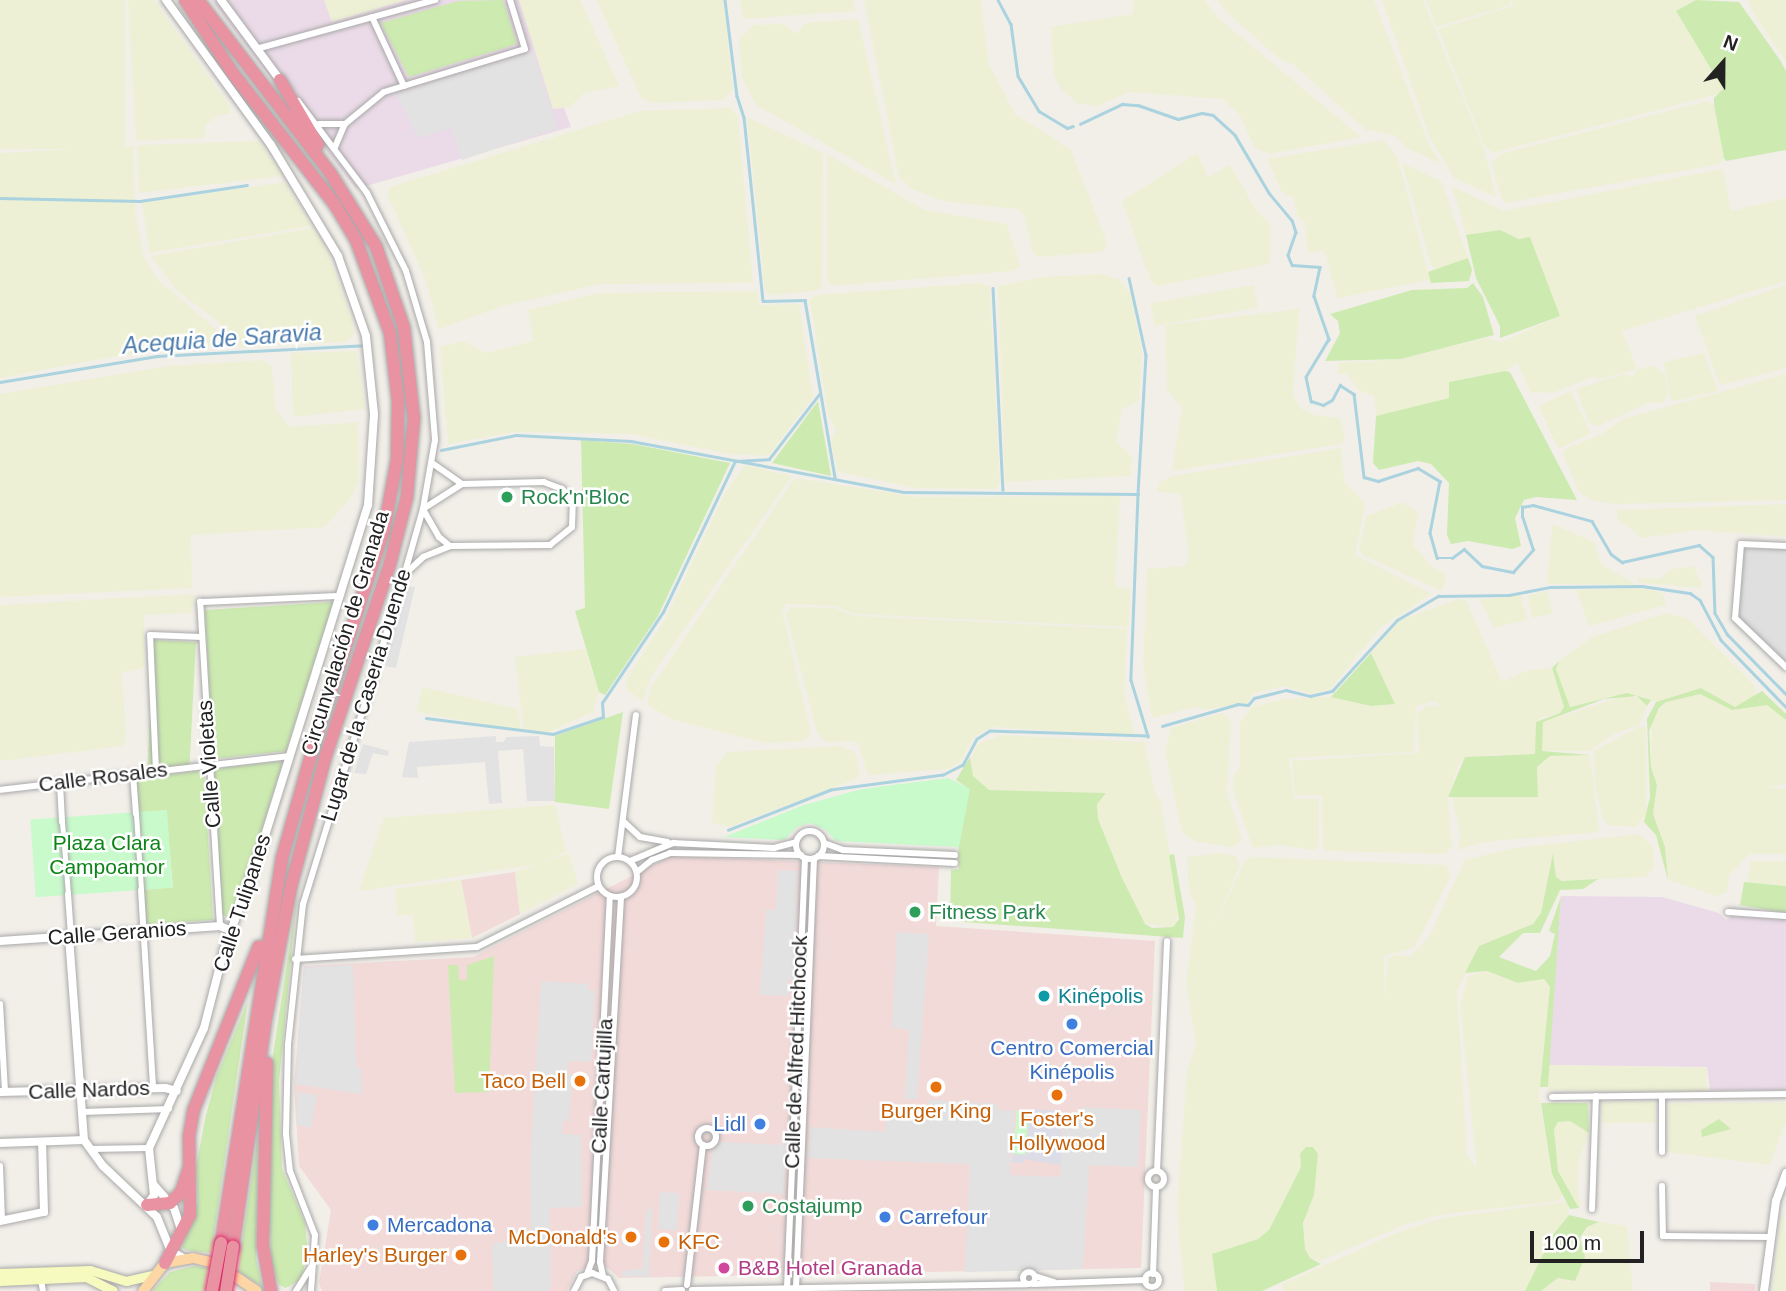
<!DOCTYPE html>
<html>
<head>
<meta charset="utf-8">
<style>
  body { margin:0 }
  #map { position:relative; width:1786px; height:1291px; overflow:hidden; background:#f2efe9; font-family:Helvetica,sans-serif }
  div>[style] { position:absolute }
  .residential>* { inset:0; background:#e0dfdf }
  .commercial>* { inset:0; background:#f2dad9 }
  .industrial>* { inset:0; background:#ebdbe8 }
  .farmland>* { inset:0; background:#eef0d5; transform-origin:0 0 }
  .grass>* { inset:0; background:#cdebb0; transform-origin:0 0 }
  .park>* { inset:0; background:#c8facc; transform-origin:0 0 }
  .parking>* { inset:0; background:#e2e2e2; transform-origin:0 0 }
  .plaza>* { inset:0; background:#dddde8 }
  .stream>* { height:2.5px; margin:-1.25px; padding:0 1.25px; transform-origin:1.25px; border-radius:1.25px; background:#aad3df }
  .roads { filter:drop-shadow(0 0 2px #a9a9a9) drop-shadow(0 0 2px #a9a9a9) }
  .pedestrian>* { height:5px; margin:-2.5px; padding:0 2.5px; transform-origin:2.5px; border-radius:2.5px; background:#fff }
  .minor>* { height:6px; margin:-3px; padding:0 3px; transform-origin:3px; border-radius:3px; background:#fff }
  .minor>.ring { margin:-3px; padding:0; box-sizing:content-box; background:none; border:6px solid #fff; border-radius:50% }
  .tertiary>* { height:8px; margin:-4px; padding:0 4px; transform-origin:4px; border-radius:4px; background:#fff }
  .secondary>* { height:9px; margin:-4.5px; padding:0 4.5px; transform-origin:4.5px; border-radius:4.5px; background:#f7fabf }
  .primary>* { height:10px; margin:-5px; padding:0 5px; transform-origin:5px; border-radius:5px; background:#fcd6a4 }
  .motorway>* { height:12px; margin:-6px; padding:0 6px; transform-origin:6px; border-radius:6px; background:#e892a2 }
  .bridges { filter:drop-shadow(0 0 2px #dc2a67) drop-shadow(0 0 2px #dc2a67) }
  .motorway-bridge>* { height:12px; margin:-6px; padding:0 6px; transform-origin:6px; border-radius:6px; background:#e892a2 }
  .dots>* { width:19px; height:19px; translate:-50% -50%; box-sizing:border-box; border:4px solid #fff; border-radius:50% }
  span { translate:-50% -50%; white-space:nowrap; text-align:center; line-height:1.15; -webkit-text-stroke:5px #fff; paint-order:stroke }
  .leisure-label { font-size:21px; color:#27864d }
  .left { translate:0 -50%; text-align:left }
  .street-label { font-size:21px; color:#222 }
  .park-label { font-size:21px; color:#0c8416 }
  .culture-label { font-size:21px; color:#0d838f }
  .shop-label { font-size:21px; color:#366cbe }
  .right { translate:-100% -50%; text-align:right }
  .food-label { font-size:21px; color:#c56008 }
  .hotel-label { font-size:21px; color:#b23c85 }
  .water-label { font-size:23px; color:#4a7aab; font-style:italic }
  .north { position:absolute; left:1688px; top:28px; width:70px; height:70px; -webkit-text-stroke:5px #fff; paint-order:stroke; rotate:21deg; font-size:19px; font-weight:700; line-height:28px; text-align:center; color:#222 }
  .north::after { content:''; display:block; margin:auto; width:24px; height:32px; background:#222; clip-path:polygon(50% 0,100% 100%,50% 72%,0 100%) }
  .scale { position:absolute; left:1530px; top:1231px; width:114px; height:32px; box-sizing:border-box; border:4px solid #222; border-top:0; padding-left:9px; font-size:21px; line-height:24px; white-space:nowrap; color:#222; -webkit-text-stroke:5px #fff; paint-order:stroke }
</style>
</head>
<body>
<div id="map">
  <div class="residential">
    <div style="clip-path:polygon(1786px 548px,1786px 662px,1739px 617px,1744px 549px)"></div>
  </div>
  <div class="commercial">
    <div style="clip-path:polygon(671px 856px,939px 867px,936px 926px,1155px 941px,1141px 1268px,619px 1278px,608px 1268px,596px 1265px,577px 1271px,567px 1291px,322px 1291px,319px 1283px,331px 1210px,299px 1166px,294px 1085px,304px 966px,473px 957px)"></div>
    <div style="clip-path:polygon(515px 872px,520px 914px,472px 938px,461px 880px)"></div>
    <div style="clip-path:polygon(1710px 1282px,1755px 1284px,1755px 1291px,1710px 1291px)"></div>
  </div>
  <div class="industrial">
    <div style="clip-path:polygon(211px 0,525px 0,571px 127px,356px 189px)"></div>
    <div style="clip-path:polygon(1561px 896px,1662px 897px,1719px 913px,1726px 920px,1732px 916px,1786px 919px,1786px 1090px,1710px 1090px,1707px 1067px,1548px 1065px)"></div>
  </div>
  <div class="farmland">
    <div style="left:0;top:0;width:125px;height:149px"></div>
    <div style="clip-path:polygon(128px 0,154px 0,230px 107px,230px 114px,219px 115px,205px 125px,205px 138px,136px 141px)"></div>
    <div style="clip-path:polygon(324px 0,406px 0,332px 22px)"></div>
    <div style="clip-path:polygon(519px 0,580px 0,619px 86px,584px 93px,570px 107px,553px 109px)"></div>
    <div style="clip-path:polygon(597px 0,723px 0,733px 89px,724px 100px,653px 103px,641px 98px)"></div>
    <div style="clip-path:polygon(740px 0,853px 0,855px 11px,743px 19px)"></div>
    <div style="clip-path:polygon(864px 0,981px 0,989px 64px,1015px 114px,1071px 150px,1108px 245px,1102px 252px,1039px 257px,1033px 253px,1024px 215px,1018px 209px,941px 201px,911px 188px,899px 177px)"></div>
    <div style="clip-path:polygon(1133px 0,1205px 0,1217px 17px,1361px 137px,1269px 154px,1255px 148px,1239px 114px,1222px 99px,1128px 92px,1098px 106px,1077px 103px,1060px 88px,1054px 75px,1051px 27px,1133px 14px)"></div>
    <div style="clip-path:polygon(1218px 0,1374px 0,1428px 142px,1441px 164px,1406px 147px,1394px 135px,1366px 130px,1293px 64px,1281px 60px,1228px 14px)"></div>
    <div style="clip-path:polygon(1382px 0,1423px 0,1484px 149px,1496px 197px,1454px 178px,1430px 138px)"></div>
    <div style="clip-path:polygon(1426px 0,1509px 0,1511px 5px,1436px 27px)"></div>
    <div style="clip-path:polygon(1511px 0,1696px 0,1676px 11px,1723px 89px,1722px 93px,1493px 153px,1485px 147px,1438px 29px,1513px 6px)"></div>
    <div style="clip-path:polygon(1748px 0,1786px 0,1786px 61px,1753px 13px)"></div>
    <div style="clip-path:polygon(858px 19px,896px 184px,756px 105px,742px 78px,739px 39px,754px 25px,783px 24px,798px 34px,805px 23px)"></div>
    <div style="clip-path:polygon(1707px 101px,1714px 105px,1724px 158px,1720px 164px,1505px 203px,1500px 194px,1491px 163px,1500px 154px)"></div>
    <div style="clip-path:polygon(732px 108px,738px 117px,753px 283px,600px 284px,503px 306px,439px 329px,424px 276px,387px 194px,390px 187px,640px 111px)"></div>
    <div style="clip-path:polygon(747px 117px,823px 153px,822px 287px,816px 291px,772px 295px,765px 291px)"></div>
    <div style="clip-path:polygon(1384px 140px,1398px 159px,1430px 280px,1337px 298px,1326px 255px,1321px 250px,1308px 254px,1305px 223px,1297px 215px,1294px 198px,1282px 192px,1267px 159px)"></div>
    <div style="clip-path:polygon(259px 141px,283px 176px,139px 193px,137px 145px)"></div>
    <div style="clip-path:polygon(133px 146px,135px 210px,143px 255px,157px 279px,217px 330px,216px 345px,122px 355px,0 378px,0 153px)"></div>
    <div style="clip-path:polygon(1197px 153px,1208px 177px,1230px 165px,1255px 208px,1271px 225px,1270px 264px,1157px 286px,1151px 282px,1122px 201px)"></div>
    <div style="clip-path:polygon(827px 154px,925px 210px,1007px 224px,1020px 265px,1014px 271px,831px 286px,827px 280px)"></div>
    <div style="clip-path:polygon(1402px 163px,1441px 181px,1468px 258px,1464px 263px,1435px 269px,1431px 265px)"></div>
    <div style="clip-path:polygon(1723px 169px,1731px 211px,1786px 198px,1786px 281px,1622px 331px,1637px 369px,1597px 380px,1595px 376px,1552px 393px,1530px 392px,1518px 363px,1505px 371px,1449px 382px,1450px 398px,1376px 416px,1374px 396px,1360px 391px,1346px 374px,1338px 373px,1338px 363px,1401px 359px,1486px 338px,1501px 342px,1560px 316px,1519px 239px,1500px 230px,1466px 235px,1452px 186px,1504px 211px)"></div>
    <div style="clip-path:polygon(285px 182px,311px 226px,150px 253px,142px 203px)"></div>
    <div style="clip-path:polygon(313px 228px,327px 250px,352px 320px,354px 334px,347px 342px,240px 347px,217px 321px,176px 290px,151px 256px)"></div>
    <div style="clip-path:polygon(1101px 274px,1119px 279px,1130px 293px,1142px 350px,1139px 401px,1122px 409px,1116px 441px,1132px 457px,1130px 476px,1005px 482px,998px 286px,1044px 277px)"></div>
    <div style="clip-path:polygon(981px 283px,990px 287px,1000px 484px,996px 489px,916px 488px,838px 472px,831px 443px,836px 430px,828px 414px,810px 300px,815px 295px)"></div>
    <div style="left:1254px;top:285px;width:23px;height:105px;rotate:80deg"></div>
    <div style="clip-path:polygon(1786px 285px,1786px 368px,1720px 385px,1695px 316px)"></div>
    <div style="clip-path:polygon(757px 291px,759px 305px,799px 304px,813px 397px,768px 456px,729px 454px,631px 434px,514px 432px,448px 444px,440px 347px,463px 341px,485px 353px,533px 341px,528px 310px,599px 293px)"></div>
    <div style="clip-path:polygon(1299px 309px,1293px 395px,1300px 408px,1313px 415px,1340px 418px,1345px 438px,1341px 444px,1172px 471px,1182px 408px,1167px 390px,1165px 325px)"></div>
    <div style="clip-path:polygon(357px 351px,365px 409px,293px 417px,291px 353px)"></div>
    <div style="clip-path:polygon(1704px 353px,1718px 391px,1675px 401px,1670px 398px,1664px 362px)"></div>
    <div style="clip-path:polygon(262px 360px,272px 366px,276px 410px,290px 427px,358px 422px,359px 479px,352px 496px,325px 527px,191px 535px,192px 588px,0 597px,0 394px,169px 366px)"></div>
    <div style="clip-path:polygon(1653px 366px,1665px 374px,1668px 394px,1663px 403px,1648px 403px,1598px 426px,1589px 423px,1576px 389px,1624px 374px,1632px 377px,1639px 369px)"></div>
    <div style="clip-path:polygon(1786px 374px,1786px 500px,1618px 504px,1594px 501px,1579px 492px,1563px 454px,1567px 448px,1600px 435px,1623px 419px)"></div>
    <div style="left:1571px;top:391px;width:47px;height:36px;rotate:65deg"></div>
    <div style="clip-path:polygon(1341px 448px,1344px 481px,1365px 504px,1355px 555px,1431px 594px,1381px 627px,1330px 689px,1311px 694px,1283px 686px,1252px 694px,1248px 703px,1204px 710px,1197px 707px,1152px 718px,1143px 665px,1147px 569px,1186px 566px,1189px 552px,1180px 494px,1157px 491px,1160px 482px,1172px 476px)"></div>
    <div style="clip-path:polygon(745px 465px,792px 476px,650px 678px,643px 701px,627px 690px,626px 680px,666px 618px,724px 495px)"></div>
    <div style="clip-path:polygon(795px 478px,918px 497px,1120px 496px,1115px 587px,1130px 588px,1129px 627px,855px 614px,835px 606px,786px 604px,782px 611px,811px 733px,805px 741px,765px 743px,671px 719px,647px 704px,651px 687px)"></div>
    <div style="clip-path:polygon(1403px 502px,1418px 512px,1413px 545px,1431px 566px,1447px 575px,1442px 591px,1362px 555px,1359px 547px,1367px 516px)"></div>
    <div style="clip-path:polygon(1786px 504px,1786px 537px,1696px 530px,1642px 538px,1617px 519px,1617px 510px)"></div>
    <div style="clip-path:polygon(1552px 524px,1594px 542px,1601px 564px,1636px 585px,1547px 584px)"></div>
    <div style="clip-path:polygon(1694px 566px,1703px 588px,1639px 583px,1638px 578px,1660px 579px,1672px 569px)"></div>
    <div style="clip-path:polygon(1643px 588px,1663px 593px,1666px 605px,1589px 626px,1576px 590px)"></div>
    <div style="left:1547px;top:591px;width:23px;height:20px;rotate:77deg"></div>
    <div style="clip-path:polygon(195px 594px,191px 613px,144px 615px,144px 665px,141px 669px,122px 672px,126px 737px,123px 746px,0 761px,0 605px)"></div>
    <div style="clip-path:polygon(1520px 595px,1528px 619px,1494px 628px,1480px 600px)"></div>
    <div style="clip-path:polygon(1458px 599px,1466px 600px,1502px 682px,1528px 670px,1552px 668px,1564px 707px,1560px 713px,1540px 718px,1535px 755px,1520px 758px,1496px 754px,1459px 763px,1448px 797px,1452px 846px,1445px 854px,1328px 851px,1323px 848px,1322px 796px,1317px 795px,1295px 796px,1292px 761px,1419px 753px,1417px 714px,1426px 706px,1439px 706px,1437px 701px,1416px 706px,1414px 752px,1289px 758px,1294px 799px,1319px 799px,1319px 845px,1315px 850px,1279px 845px,1253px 848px,1234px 794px,1233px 778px,1240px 767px,1240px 722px,1252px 707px,1283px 699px,1331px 697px,1371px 706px,1395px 704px,1371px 653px,1399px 621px)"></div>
    <div style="clip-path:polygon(790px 607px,834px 608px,855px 616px,1127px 629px,1124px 693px,1135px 736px,992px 727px,974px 737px,960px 762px,949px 769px,868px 775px,857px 741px,826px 742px,817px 733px,786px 614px)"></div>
    <div style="clip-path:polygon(1667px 613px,1688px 619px,1754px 685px,1757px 697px,1735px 707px,1701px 688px,1656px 702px,1627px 693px,1570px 707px,1556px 669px,1559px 661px,1592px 637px)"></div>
    <div style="clip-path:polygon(585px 649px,599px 692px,593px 712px,549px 732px,524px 732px,515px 657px)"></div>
    <div style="clip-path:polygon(422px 687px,518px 709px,521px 731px,417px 712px)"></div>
    <div style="clip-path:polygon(1700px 694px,1732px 710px,1767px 705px,1786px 720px,1786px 784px,1767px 787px,1786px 789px,1786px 854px,1750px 854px,1729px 875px,1727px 892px,1717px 896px,1668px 880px,1665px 847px,1653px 814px,1657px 785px,1651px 767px,1652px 719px,1666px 702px)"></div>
    <div style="clip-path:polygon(1627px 695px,1643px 699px,1647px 706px,1639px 725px,1612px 735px,1590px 751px,1542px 751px,1543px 722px)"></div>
    <div style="clip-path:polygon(1222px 713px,1231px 721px,1227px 792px,1242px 840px,1233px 847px,1197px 842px,1182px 833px,1165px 752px,1171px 728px)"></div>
    <div style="clip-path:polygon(1638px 727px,1646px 727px,1646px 815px,1636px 827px,1609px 825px,1603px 820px,1595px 785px,1594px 751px)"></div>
    <div style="clip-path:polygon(1001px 735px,1144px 742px,1155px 792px,1161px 801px,1179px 910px,1173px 927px,1145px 924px,1122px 878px,1098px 819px,1097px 804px,1104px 793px,989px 790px,973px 776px,971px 758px,978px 744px)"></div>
    <div style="clip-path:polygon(839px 746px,855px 752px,860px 775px,856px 779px,729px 827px,712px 823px,716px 766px,728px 752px)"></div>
    <div style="clip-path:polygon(1590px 755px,1599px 832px,1484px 842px,1458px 850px,1460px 833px,1452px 797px,1537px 797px,1537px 767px,1550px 756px)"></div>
    <div style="clip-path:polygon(555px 805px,566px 851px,540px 864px,359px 891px,384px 818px)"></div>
    <div style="clip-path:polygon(1639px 834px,1652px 845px,1654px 868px,1646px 877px,1562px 881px,1556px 877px,1554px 853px,1541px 913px,1533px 924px,1479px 946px,1457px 991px,1467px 1155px,1477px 1170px,1460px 1005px,1468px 976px,1487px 971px,1518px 983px,1544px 979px,1550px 987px,1539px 1096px,1552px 1174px,1564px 1193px,1558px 1201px,1439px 1215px,1404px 1225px,1320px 1261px,1310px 1258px,1305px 1249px,1303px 1223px,1314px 1195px,1300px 1154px,1301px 1167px,1269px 1230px,1258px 1239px,1212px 1254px,1217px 1291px,1184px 1291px,1177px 1208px,1187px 1071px,1196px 1045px,1186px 983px,1196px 905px,1189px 892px,1187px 857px,1222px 853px,1236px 856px,1240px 865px,1213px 929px,1245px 861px,1252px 857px,1446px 865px,1451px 875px,1415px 947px,1384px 956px,1385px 997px,1388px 959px,1394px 955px,1411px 956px,1429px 937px,1465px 860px,1514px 848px)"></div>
    <div style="clip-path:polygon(569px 853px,578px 884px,520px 914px,515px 872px)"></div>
    <div style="clip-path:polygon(1751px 861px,1786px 861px,1786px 886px,1747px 882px)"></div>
    <div style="clip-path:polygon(461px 880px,472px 938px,415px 942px,413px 915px,397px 915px,396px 889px)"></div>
    <div style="left:1548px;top:1065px;width:159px;height:25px;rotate:1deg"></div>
    <div style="left:1602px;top:1102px;width:53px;height:21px"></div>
    <div style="clip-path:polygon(1669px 1103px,1786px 1103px,1786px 1120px,1770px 1165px,1668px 1152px)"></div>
    <div style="clip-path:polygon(1570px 1121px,1589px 1133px,1579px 1160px,1578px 1197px,1582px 1203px,1579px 1208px,1558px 1171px,1554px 1129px,1558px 1122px)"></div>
    <div style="clip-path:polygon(1567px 1202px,1569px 1215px,1552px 1236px,1525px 1291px,1283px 1291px,1282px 1284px,1401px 1231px,1443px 1218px)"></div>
    <div style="clip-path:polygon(1784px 1214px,1786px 1291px,1773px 1291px,1780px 1221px)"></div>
    <div style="clip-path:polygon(1599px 1222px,1627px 1226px,1633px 1291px,1541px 1291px,1558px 1278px,1580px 1247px,1587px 1227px)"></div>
  </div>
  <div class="grass">
    <div style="clip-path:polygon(503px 0,517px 44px,409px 77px,381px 23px,458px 1px)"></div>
    <div style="clip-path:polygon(1696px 0,1739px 2px,1780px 60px,1786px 71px,1786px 150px,1726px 161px,1724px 158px,1714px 105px,1714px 98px,1723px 89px,1676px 11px)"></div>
    <div style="clip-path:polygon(1500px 230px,1519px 239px,1530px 237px,1560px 316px,1500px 338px,1500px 326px,1476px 278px,1466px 235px)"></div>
    <div style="clip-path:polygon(1468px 258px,1472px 270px,1469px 281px,1431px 283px,1428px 272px)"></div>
    <div style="clip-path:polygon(1473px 283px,1483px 297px,1494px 335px,1401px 359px,1325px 361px,1340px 333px,1338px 321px,1330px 314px,1412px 290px,1467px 288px)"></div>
    <div style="clip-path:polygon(1505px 371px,1510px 372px,1577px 500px,1536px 497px,1524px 500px,1515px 518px,1521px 546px,1512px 549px,1468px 541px,1451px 544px,1447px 535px,1449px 483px,1431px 464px,1418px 461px,1379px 470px,1373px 463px,1376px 416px,1449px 398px,1449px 382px)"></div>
    <div style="clip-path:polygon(818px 401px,831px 476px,772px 463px)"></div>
    <div style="clip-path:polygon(581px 440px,633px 444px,730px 463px,658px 616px,605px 695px,599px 692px,575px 611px,585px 608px)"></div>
    <div style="clip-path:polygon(333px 602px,286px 751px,213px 759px,205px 610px)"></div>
    <div style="left:154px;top:640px;width:42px;height:126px;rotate:3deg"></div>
    <div style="clip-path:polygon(1371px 653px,1395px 704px,1371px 706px,1331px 697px)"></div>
    <div style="clip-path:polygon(1559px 661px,1556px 669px,1570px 707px,1627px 693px,1651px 700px,1647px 706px,1637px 696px,1604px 699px,1543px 722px,1542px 751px,1590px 755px,1550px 756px,1537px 767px,1538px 797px,1448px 797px,1465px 757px,1535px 754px,1536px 722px,1560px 713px,1564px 707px,1552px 668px)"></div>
    <div style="clip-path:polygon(1701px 688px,1735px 707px,1762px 691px,1786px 714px,1786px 720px,1767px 705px,1732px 710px,1700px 694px,1666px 702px,1659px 708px,1649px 731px,1651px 767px,1657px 785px,1653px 814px,1665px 847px,1668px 880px,1656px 835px,1644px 822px,1650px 797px,1647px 719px,1656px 702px)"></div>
    <div style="clip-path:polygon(623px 712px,609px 809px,555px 802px,555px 736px)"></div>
    <div style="clip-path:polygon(970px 757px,973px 776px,989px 790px,1106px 793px,1097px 804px,1098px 819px,1122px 878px,1145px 924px,1152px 928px,1173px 927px,1179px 919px,1169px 855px,1174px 854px,1185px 917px,1183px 938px,950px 921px,951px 870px,959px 869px,958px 834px,969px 789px,956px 780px)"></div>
    <div style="clip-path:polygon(283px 761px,234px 918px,228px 918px,222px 914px,214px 769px)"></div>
    <div style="clip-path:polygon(204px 770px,213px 920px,146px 924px,144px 890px,173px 887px,166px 810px,139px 814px,136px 779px)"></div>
    <div style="clip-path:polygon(1553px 853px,1556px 877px,1562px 881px,1598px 879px,1583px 889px,1560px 890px,1540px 933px,1523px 933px,1499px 957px,1536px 971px,1550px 956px,1555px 934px,1549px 931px,1561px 896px,1548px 1087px,1540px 1087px,1550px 987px,1544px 979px,1518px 983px,1487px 971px,1465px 973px,1479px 946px,1533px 924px,1541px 913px)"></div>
    <div style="clip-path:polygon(1744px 882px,1786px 886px,1786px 913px,1740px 905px)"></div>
    <div style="clip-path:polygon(297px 897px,279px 1082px,282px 1169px,305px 1223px,308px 1252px,301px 1279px,286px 1288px,279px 1285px,271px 1262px,267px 1147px,271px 1068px)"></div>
    <div style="clip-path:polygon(494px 956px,489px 1092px,455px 1093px,448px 965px,458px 965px,459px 980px,467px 980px,467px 965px)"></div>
    <div style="clip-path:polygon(248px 1001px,211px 1253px,185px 1250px,182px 1247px,198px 1202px,196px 1168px,205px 1119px,216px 1078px)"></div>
    <div style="clip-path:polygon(1541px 1103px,1588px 1103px,1589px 1133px,1570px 1121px,1558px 1122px,1554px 1129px,1558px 1171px,1579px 1208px,1570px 1209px,1552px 1174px)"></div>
    <div style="clip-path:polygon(1719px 1119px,1731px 1129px,1702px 1137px,1701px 1130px)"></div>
    <div style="clip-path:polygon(258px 1134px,256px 1259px,262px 1286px,238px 1271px)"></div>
    <div style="clip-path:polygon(1306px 1147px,1313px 1147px,1318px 1154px,1314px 1195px,1303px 1223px,1305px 1249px,1310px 1258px,1321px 1264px,1262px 1291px,1217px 1291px,1212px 1254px,1258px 1239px,1269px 1230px,1301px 1167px,1300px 1154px)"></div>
    <div style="clip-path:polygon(1569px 1215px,1599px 1222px,1587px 1227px,1580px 1238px,1585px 1257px,1575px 1281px,1558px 1278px,1541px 1291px,1525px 1291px,1552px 1236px)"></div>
    <div style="clip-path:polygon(194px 1266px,208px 1268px,204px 1291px,152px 1291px,170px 1272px)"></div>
  </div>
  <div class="park">
    <div style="clip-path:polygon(948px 778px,970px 789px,959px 847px,836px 841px,825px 829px,810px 823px,797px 827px,784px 840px,724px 837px,804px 805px,862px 789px)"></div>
    <div style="left:167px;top:810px;width:78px;height:137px;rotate:86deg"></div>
    <div style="left:1017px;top:1110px;width:12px;height:44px;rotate:5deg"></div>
  </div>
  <div class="parking">
    <div style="clip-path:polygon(532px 52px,558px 128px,462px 160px,451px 128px,418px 138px,396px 94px)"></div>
    <div style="clip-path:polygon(401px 586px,415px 587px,396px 668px,378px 665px)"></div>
    <div style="clip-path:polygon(496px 736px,496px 742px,504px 742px,506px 737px,539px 736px,540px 746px,554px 747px,555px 801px,527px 801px,523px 749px,498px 751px,502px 803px,489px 804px,485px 762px,417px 767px,418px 778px,402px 777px,409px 742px)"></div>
    <div style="clip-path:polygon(363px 744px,389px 751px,388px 756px,373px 753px,366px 774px,354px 773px)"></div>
    <div style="clip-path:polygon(778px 870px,798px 871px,794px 980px,788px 980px,788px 996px,760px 995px,766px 910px,776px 910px)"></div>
    <div style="clip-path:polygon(897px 932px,929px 934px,917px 1099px,905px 1099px,909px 1030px,892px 1028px)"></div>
    <div style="clip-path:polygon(353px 965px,356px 1067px,361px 1068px,362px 1094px,295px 1084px,304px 967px)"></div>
    <div style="clip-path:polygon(541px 981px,589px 984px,588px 990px,595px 991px,591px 1062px,568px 1061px,567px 1074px,572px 1075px,569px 1121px,563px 1121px,562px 1134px,581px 1135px,582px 1207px,550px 1208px,551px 1287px,547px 1291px,493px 1291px,492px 1243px,531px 1239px,530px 1165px)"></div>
    <div style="clip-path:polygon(297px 1092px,317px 1095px,311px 1128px,297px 1125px)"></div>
    <div style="clip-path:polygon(928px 1100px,997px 1104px,997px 1110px,1014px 1111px,1010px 1175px,1060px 1177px,1064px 1114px,1081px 1112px,1081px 1107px,1141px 1110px,1138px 1167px,1089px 1165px,1083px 1269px,965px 1272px,970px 1164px,808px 1158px,810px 1127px,885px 1132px,887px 1111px,927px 1112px)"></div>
    <div style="clip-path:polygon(720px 1142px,786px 1145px,784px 1194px,707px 1190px,712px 1151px)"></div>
    <div style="left:660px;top:1192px;width:19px;height:37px;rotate:3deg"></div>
    <div style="clip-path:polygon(652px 1206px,649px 1277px,622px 1276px,622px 1271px,643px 1269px,646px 1211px)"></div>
  </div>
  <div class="plaza">
    <div style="clip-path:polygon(1029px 1109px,1061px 1111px,1061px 1165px,1024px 1159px,1024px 1163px,1011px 1162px,1014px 1154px,1026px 1155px)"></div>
  </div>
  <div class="stream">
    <div style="left:725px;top:0;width:97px;rotate:82.9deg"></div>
    <div style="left:737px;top:96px;width:22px;rotate:72deg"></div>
    <div style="left:744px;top:117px;width:185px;rotate:84.1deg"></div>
    <div style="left:763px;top:301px;width:42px;rotate:-1.4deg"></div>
    <div style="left:805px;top:300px;width:181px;rotate:80.4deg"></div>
    <div style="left:998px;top:0;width:27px;rotate:62deg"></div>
    <div style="left:1011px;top:24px;width:52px;rotate:82.3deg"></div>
    <div style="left:1018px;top:76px;width:41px;rotate:59deg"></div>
    <div style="left:1039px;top:111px;width:33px;rotate:31deg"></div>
    <div style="left:1067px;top:128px;width:6px;rotate:-18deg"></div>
    <div style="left:1080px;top:124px;width:47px;rotate:-25.5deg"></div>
    <div style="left:1122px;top:104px;width:16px;rotate:4deg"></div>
    <div style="left:1138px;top:105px;width:42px;rotate:19.3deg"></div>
    <div style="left:1178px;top:119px;width:25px;rotate:-14deg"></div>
    <div style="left:1202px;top:113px;width:11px;rotate:10deg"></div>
    <div style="left:1213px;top:115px;width:30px;rotate:42deg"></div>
    <div style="left:1235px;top:135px;width:67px;rotate:59.6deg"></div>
    <div style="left:1269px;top:193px;width:35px;rotate:50deg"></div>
    <div style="left:1292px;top:220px;width:13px;rotate:72deg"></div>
    <div style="left:1296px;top:232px;width:24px;rotate:109deg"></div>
    <div style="left:1288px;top:255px;width:11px;rotate:68deg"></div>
    <div style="left:1292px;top:265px;width:28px;rotate:4deg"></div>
    <div style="left:1320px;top:267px;width:30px;rotate:102deg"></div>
    <div style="left:1314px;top:296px;width:46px;rotate:70.8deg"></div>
    <div style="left:1329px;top:339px;width:44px;rotate:121.2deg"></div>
    <div style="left:1306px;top:377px;width:25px;rotate:78deg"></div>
    <div style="left:1311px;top:401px;width:13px;rotate:18deg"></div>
    <div style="left:1323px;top:405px;width:10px;rotate:-29deg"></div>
    <div style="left:1332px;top:400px;width:17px;rotate:-62deg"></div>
    <div style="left:1340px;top:385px;width:17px;rotate:33deg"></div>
    <div style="left:1354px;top:394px;width:84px;rotate:83.1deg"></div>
    <div style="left:1364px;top:477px;width:15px;rotate:16deg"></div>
    <div style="left:1378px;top:481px;width:42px;rotate:-18deg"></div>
    <div style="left:1418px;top:468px;width:26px;rotate:31deg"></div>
    <div style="left:1440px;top:481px;width:53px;rotate:100.9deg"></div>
    <div style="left:1430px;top:533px;width:26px;rotate:74deg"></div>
    <div style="left:1437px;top:558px;width:15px"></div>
    <div style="left:1452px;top:558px;width:15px;rotate:-37deg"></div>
    <div style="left:1464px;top:549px;width:25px;rotate:43deg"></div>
    <div style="left:1482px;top:566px;width:32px;rotate:11deg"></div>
    <div style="left:1513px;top:572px;width:30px;rotate:-48deg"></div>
    <div style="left:1533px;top:550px;width:35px;rotate:-108deg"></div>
    <div style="left:1522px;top:517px;width:10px;rotate:-90deg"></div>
    <div style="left:1522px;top:507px;width:11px;rotate:-10deg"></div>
    <div style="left:1533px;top:505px;width:61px;rotate:15.2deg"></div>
    <div style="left:1592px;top:521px;width:38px;rotate:60deg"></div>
    <div style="left:1611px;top:554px;width:14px;rotate:36deg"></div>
    <div style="left:1622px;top:562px;width:79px;rotate:-12.4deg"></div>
    <div style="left:1699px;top:545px;width:18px;rotate:41deg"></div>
    <div style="left:1713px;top:557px;width:56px;rotate:88deg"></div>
    <div style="left:1715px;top:613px;width:24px;rotate:60deg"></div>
    <div style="left:1727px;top:634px;width:84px;rotate:45.5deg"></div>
    <div style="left:0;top:198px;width:140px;rotate:1.2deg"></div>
    <div style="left:140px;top:201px;width:108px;rotate:-8.5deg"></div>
    <div style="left:1129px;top:278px;width:79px;rotate:77.6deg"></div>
    <div style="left:1146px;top:355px;width:139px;rotate:93.3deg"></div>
    <div style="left:993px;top:288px;width:202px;rotate:87.2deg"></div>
    <div style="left:0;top:382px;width:159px;rotate:-9.4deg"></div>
    <div style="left:157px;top:356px;width:207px;rotate:-3deg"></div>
    <div style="left:441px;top:450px;width:76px;rotate:-11.3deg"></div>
    <div style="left:516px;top:435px;width:115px;rotate:3deg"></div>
    <div style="left:631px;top:441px;width:277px;rotate:10.6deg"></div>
    <div style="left:903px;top:492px;width:235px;rotate:0.5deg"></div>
    <div style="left:1138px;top:494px;width:186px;rotate:92.2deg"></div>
    <div style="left:1131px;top:680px;width:59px;rotate:73.1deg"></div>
    <div style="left:1148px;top:736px;width:158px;rotate:-178.2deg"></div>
    <div style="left:990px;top:731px;width:15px;rotate:148deg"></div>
    <div style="left:977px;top:739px;width:30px;rotate:118deg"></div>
    <div style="left:963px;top:765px;width:22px;rotate:153deg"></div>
    <div style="left:943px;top:775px;width:113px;rotate:172.4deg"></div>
    <div style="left:831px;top:790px;width:110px;rotate:158.6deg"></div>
    <div style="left:426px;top:718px;width:128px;rotate:7.2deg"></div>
    <div style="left:553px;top:734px;width:53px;rotate:-18.8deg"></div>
    <div style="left:603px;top:717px;width:14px;rotate:-94deg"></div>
    <div style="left:602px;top:703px;width:110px;rotate:-56.2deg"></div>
    <div style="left:663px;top:612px;width:167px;rotate:-64.5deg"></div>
    <div style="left:735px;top:461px;width:34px;rotate:-3deg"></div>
    <div style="left:769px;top:459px;width:83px;rotate:-52.3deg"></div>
    <div style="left:1162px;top:726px;width:79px;rotate:-16.1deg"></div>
    <div style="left:1238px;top:704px;width:10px;rotate:6deg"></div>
    <div style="left:1248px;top:705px;width:9px;rotate:-49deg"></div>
    <div style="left:1254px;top:698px;width:33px;rotate:-14deg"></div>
    <div style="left:1286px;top:690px;width:25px;rotate:14deg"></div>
    <div style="left:1310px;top:696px;width:23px;rotate:-13deg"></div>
    <div style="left:1332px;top:691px;width:96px;rotate:-47.5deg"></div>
    <div style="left:1397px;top:620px;width:48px;rotate:-30.3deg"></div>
    <div style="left:1438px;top:596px;width:71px;rotate:-0.8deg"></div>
    <div style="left:1509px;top:595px;width:42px;rotate:-11deg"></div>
    <div style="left:1550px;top:587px;width:92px;rotate:-0.6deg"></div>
    <div style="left:1642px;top:586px;width:49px;rotate:8.3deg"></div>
    <div style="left:1690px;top:593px;width:12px;rotate:35deg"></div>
    <div style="left:1700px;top:600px;width:45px;rotate:62.3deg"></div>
    <div style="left:1721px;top:640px;width:93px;rotate:45.9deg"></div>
  </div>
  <div class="roads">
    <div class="pedestrian">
      <div style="left:136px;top:814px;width:76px;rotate:86.2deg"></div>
      <div style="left:62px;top:822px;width:72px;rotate:85.2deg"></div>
    </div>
    <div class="minor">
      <div style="left:372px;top:17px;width:76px;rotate:65.1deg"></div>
      <div style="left:256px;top:49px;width:186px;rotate:-15.3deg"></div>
      <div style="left:298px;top:101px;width:115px;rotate:53.1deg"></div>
      <div style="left:367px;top:193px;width:87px;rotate:63.4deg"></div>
      <div style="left:406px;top:271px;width:74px;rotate:73.5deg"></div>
      <div style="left:427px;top:342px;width:98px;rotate:85.3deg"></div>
      <div style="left:435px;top:440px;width:70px;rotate:99.9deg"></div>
      <div style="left:423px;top:509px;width:80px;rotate:105.9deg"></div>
      <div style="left:401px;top:586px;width:333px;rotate:107.1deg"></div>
      <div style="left:303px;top:904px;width:142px;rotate:96.1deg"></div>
      <div style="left:288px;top:1045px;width:89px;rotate:91.3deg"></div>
      <div style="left:286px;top:1134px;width:37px;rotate:84deg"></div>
      <div style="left:290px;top:1171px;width:69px;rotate:68.7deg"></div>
      <div style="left:315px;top:1235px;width:56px;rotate:94.1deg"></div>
      <div style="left:319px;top:124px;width:26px"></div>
      <div style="left:335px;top:147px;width:25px;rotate:-67deg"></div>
      <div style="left:345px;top:124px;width:50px;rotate:-39.4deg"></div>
      <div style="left:384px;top:92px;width:147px;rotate:-17deg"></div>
      <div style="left:525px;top:49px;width:51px;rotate:-107deg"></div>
      <div style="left:450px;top:546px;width:14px;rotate:-141deg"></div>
      <div style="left:439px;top:537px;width:32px;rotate:-120deg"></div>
      <div style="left:423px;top:509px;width:46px;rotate:-32.7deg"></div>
      <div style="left:1786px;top:546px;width:45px;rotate:-177.5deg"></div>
      <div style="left:1741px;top:544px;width:74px;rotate:94.6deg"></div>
      <div style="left:1735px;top:618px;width:71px;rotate:43.9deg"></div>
      <div style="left:405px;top:574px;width:25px;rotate:-43deg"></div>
      <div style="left:423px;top:557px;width:29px;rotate:-22deg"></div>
      <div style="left:450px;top:546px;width:100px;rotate:-0.6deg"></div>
      <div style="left:550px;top:545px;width:28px;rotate:-39deg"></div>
      <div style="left:572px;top:527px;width:27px;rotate:-88deg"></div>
      <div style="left:573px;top:500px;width:16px;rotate:-135deg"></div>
      <div style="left:562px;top:489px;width:19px;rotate:-159deg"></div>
      <div style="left:544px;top:482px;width:82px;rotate:178.6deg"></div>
      <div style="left:462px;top:484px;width:37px;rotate:-145deg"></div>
      <div style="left:156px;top:771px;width:136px;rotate:-92.5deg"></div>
      <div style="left:150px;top:635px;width:52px;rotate:2.2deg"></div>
      <div style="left:133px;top:774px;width:40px;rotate:85.7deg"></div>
      <div style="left:60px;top:783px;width:39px;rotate:87deg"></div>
      <div style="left:0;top:790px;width:291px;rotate:-6.7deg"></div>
      <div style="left:624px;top:822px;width:22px;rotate:43deg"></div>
      <div style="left:640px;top:837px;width:28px;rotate:10deg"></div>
      <div class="ring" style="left:796px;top:831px;width:22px;height:22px"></div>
      <div style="left:824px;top:843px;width:20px;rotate:20deg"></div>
      <div style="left:843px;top:850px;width:112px;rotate:2.6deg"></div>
      <div style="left:818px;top:856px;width:137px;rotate:2.9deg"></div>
      <div class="ring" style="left:597px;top:857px;width:34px;height:34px"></div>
      <div style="left:618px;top:857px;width:143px;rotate:-82.8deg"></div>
      <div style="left:630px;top:861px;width:47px;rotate:-22.7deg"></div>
      <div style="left:673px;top:843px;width:101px;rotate:2.8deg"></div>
      <div style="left:774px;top:848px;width:23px;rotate:-15deg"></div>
      <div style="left:637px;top:872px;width:19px;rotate:-39deg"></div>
      <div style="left:652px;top:860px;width:19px;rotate:-21deg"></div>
      <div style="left:670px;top:853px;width:131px;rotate:0.9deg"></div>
      <div style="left:141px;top:890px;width:198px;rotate:86.5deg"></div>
      <div style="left:68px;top:894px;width:42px;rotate:85.9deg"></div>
      <div style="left:1728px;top:912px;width:58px;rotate:3.9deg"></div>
      <div style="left:220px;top:926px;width:325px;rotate:-93.5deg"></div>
      <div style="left:200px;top:602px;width:140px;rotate:-2.5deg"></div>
      <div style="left:295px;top:959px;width:182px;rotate:-3.8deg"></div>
      <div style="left:477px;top:947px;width:136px;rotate:-26.6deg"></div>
      <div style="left:0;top:1004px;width:88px;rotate:86.7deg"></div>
      <div style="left:1552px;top:1097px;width:234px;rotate:-0.7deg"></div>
      <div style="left:82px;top:1112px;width:87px;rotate:-2deg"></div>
      <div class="ring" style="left:698px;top:1128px;width:12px;height:12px"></div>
      <div style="left:90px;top:1149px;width:59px;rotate:-1deg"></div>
      <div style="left:1662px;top:1152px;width:56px;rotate:-90deg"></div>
      <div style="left:0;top:1166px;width:54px;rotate:87.9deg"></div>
      <div class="ring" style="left:1148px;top:1171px;width:10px;height:10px"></div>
      <div style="left:1157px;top:1171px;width:230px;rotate:-87.5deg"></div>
      <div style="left:1662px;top:1186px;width:50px;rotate:88.9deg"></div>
      <div style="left:1663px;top:1236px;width:106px;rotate:0.5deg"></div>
      <div style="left:1592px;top:1209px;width:113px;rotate:-88deg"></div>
      <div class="ring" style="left:1023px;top:1272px;width:6px;height:6px"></div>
      <div class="ring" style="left:1145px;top:1273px;width:8px;height:8px"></div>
      <div style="left:587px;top:1274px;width:14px;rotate:-69deg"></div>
      <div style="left:592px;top:1261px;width:365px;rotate:-87.2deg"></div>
      <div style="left:1153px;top:1274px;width:87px;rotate:-88deg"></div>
      <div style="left:603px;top:1276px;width:14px;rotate:-102deg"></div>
      <div style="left:600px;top:1262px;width:366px;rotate:-86.7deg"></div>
      <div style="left:1035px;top:1276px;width:20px;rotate:18deg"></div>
      <div style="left:41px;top:1279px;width:12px;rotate:81deg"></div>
      <div style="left:1033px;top:1284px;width:113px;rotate:-2deg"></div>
      <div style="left:687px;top:1285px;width:141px;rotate:-83.5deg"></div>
      <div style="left:787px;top:1288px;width:430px;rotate:-87.6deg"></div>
      <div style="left:796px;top:1288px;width:430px;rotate:-87.6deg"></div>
      <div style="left:692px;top:1290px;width:335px;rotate:-1deg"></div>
      <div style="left:296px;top:1291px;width:28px;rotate:-58deg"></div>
      <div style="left:574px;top:1291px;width:16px;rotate:-63deg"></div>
      <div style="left:581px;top:1277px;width:12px;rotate:-20deg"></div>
      <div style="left:592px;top:1273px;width:17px;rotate:21deg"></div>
      <div style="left:608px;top:1279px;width:13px;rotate:63deg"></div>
      <div style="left:665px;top:1291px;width:17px;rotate:-3deg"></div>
    </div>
    <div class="tertiary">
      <div style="left:221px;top:0;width:99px;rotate:53.6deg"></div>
      <div style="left:69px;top:936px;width:205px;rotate:85.8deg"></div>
      <div style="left:84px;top:1140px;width:32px;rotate:54deg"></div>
      <div style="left:103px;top:1166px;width:74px;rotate:43.4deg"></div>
      <div style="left:157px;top:1217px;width:37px;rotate:68deg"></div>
      <div style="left:171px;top:1251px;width:14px;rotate:30deg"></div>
      <div style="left:0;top:941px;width:221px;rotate:-3.9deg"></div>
      <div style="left:220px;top:926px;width:13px;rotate:23deg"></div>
      <div style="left:0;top:1092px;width:165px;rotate:-1.4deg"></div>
      <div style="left:165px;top:1088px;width:12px;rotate:14deg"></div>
      <div style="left:0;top:1143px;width:84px;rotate:-2deg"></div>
      <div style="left:154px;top:1185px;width:30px;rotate:49deg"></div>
      <div style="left:174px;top:1208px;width:25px;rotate:72deg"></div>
      <div style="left:147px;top:1205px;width:12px;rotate:-55deg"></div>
      <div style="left:154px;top:1195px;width:47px;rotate:-96.1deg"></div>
      <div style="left:149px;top:1148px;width:132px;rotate:-65.4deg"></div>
      <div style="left:204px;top:1028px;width:81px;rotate:-75.6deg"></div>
      <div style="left:224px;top:950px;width:115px;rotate:-70.1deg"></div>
      <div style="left:263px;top:842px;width:353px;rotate:-72.7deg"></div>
      <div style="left:368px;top:505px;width:91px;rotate:-86.2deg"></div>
      <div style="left:374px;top:414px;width:78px;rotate:-95.9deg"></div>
      <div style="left:366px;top:336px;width:85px;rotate:-109.3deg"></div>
      <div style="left:338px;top:256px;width:130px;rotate:-121.1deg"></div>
      <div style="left:271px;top:145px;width:179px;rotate:-125.9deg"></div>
      <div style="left:0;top:1221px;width:45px;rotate:-11.6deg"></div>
      <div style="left:44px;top:1212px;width:70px;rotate:-91.6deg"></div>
      <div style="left:1764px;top:1291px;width:91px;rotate:-82.4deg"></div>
      <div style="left:1776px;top:1201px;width:30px;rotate:-70deg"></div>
    </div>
    <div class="secondary">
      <div style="left:0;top:1273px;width:90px;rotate:-1.9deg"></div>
      <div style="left:90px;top:1270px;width:38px;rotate:17deg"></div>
      <div style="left:126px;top:1281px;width:26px;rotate:-13deg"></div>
      <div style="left:0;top:1281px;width:86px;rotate:-2.7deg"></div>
      <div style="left:86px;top:1277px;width:30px;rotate:27deg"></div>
    </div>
    <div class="primary">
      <div style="left:236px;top:1277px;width:25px;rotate:34deg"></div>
      <div style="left:143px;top:1291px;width:36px;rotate:-52deg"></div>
      <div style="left:165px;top:1263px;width:28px;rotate:-10deg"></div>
      <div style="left:193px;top:1258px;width:17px;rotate:13deg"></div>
    </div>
    <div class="motorway">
      <div style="left:185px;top:0;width:86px;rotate:56.9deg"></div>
      <div style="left:232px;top:72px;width:168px;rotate:52.2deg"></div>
      <div style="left:335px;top:205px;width:41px;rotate:59deg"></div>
      <div style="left:356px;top:240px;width:99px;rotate:69.9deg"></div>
      <div style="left:390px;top:333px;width:68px;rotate:83.3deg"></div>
      <div style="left:398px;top:401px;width:58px;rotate:91deg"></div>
      <div style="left:397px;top:459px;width:72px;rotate:100.4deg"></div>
      <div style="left:384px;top:530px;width:218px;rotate:108.2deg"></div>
      <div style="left:316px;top:737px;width:126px;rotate:105.7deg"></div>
      <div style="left:282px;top:858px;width:390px;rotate:99deg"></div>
      <div style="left:198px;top:0;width:219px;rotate:52.6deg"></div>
      <div style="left:331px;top:174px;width:85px;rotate:58deg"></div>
      <div style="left:376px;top:246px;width:87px;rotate:71.1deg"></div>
      <div style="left:404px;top:328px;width:91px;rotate:83.7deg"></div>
      <div style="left:414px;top:418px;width:79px;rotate:95.1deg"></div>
      <div style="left:407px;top:497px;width:69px;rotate:104.2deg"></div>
      <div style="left:390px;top:564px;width:201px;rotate:108.5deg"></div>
      <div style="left:326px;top:755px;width:137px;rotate:104.9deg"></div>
      <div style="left:291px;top:887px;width:133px;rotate:100.8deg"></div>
      <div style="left:266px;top:1018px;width:231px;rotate:98.2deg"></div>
      <div style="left:280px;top:80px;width:75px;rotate:59.7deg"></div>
      <div style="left:267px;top:1063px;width:183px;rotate:91.3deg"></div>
      <div style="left:263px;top:1246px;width:46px;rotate:79.9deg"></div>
      <div style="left:147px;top:1205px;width:23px;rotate:-5deg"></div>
      <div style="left:170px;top:1203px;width:16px;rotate:-45deg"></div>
      <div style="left:181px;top:1192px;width:23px;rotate:-72deg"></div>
      <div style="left:165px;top:1263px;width:54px;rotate:-62.5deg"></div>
      <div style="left:190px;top:1215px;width:79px;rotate:-90.7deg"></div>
      <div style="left:189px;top:1136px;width:27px;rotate:-80deg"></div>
      <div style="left:194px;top:1109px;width:175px;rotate:-68.3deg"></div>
    </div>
  </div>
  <div class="bridges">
    <div class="motorway-bridge">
      <div style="left:212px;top:1291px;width:49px;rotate:-79.4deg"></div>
      <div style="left:226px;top:1291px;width:45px;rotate:-81deg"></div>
    </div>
  </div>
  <div class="dots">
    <div style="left:507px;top:497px;background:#2e9e5b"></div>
    <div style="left:915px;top:912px;background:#2e9e5b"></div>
    <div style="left:1044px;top:996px;background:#0f9aa8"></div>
    <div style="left:1072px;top:1024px;background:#3f7fe0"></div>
    <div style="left:580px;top:1081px;background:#e8710a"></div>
    <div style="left:936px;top:1087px;background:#e8710a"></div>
    <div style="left:1057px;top:1095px;background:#e8710a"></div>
    <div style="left:760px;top:1124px;background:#3f7fe0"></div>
    <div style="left:748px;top:1206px;background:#2e9e5b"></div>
    <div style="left:885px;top:1217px;background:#3f7fe0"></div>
    <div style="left:373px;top:1225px;background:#3f7fe0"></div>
    <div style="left:631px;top:1237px;background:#e8710a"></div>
    <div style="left:664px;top:1242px;background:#e8710a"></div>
    <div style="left:461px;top:1255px;background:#e8710a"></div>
    <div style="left:724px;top:1268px;background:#d1479c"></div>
  </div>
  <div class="leisure-label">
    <span class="left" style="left:521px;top:497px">Rock'n'Bloc</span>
    <span class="left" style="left:929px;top:912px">Fitness Park</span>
    <span class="left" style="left:762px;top:1206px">Costajump</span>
  </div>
  <div class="street-label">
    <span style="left:345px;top:633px;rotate:-73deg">Circunvalación de Granada</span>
    <span style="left:366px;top:695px;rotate:-73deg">Lugar de la Caseria Duende</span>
    <span style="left:209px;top:764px;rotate:-94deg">Calle Violetas</span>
    <span style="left:103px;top:777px;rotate:-7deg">Calle Rosales</span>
    <span style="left:242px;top:903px;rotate:-72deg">Calle Tulipanes</span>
    <span style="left:117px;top:933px;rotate:-4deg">Calle Geranios</span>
    <span style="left:796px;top:1052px;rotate:-88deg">Calle de Alfred Hitchcock</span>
    <span style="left:602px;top:1086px;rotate:-87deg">Calle Cartujilla</span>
    <span style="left:89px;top:1090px;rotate:-2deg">Calle Nardos</span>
  </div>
  <div class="park-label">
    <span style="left:107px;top:855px">Plaza Clara<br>Campoamor</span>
  </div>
  <div class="culture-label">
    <span class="left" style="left:1058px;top:996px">Kinépolis</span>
  </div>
  <div class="shop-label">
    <span style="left:1072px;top:1060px">Centro Comercial<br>Kinépolis</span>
    <span class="right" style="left:746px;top:1124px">Lidl</span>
    <span class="left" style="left:899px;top:1217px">Carrefour</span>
    <span class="left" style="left:387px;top:1225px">Mercadona</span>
  </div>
  <div class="food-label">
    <span class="right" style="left:566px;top:1081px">Taco Bell</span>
    <span style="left:936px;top:1111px">Burger King</span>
    <span style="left:1057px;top:1131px">Foster's<br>Hollywood</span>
    <span class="right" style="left:617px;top:1237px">McDonald's</span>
    <span class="left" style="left:678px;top:1242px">KFC</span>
    <span class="right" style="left:447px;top:1255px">Harley's Burger</span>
  </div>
  <div class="hotel-label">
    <span class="left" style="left:738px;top:1268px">B&amp;B Hotel Granada</span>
  </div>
  <div class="water-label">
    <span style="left:222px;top:339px;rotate:-4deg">Acequia de Saravia</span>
  </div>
  <div class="north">N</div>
  <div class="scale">100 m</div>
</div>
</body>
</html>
